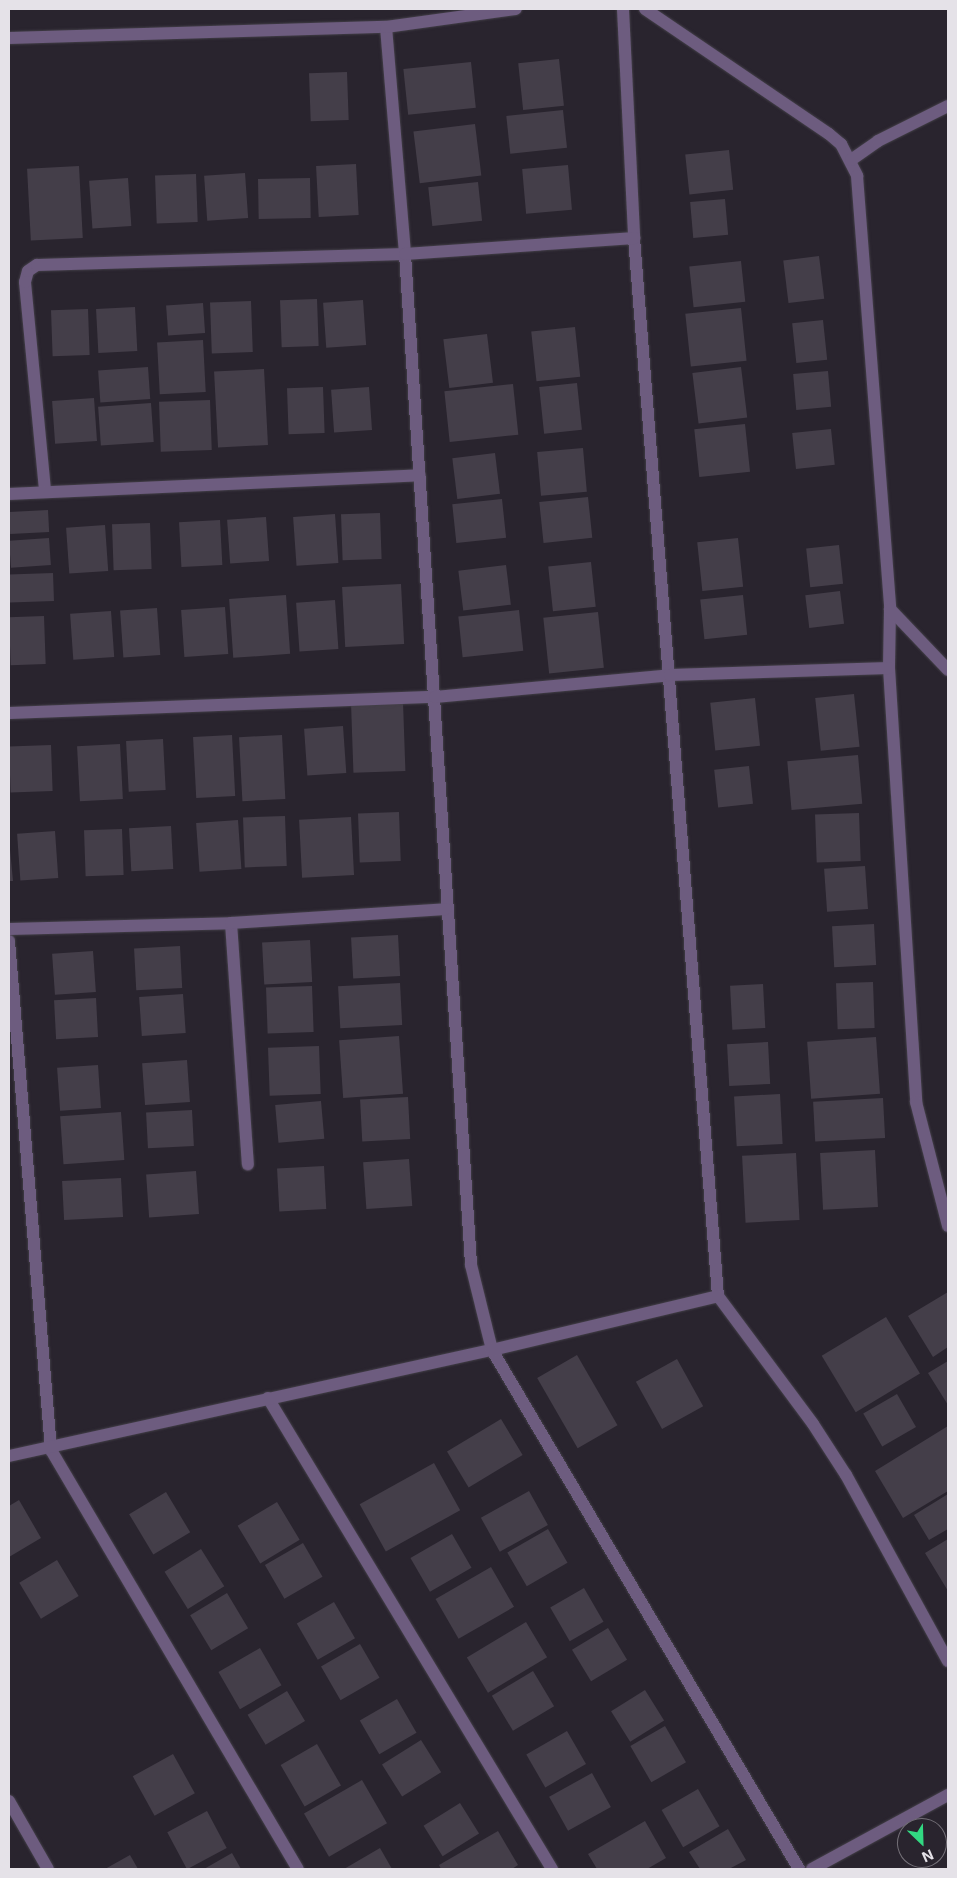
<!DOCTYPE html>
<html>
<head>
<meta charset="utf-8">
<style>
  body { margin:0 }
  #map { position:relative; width:957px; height:1878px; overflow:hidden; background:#29242e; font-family:Inter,sans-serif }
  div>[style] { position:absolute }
  .building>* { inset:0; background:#443e49; transform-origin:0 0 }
  .roads { filter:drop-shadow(0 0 1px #433f48) drop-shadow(0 0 1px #433f48) }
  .minor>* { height:12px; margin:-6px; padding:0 6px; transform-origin:6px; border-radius:6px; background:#6d5c7f }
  span { translate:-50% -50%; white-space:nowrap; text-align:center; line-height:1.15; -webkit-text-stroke:4px #29242e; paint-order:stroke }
  .frame { position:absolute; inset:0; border:10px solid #e5e2e8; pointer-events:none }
  .north { position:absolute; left:897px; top:1818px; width:50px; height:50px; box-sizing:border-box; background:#29242e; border:1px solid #747078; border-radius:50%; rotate:156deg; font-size:14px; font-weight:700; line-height:20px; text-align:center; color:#e5e2e8 }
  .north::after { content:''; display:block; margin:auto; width:18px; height:22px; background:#32d882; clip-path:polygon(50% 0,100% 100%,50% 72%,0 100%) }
</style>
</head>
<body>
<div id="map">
  <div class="building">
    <div style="left:559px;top:59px;width:47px;height:41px;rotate:84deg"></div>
    <div style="left:471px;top:62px;width:46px;height:68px;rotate:84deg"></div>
    <div style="left:347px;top:72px;width:48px;height:38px;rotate:88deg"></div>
    <div style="left:563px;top:110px;width:38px;height:57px;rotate:84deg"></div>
    <div style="left:475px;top:124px;width:52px;height:62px;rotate:83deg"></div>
    <div style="left:729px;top:150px;width:40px;height:44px;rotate:84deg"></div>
    <div style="left:356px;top:164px;width:51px;height:40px;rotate:87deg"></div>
    <div style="left:568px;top:165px;width:45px;height:46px;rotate:85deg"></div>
    <div style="left:79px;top:166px;width:72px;height:52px;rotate:87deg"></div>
    <div style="left:245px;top:173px;width:45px;height:41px;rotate:86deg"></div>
    <div style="left:196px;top:174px;width:48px;height:41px;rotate:88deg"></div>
    <div style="left:128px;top:178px;width:48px;height:39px;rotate:86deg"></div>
    <div style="left:310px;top:178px;width:40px;height:52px;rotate:89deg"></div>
    <div style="left:478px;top:182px;width:39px;height:50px;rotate:84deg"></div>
    <div style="left:725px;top:199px;width:36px;height:35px;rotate:85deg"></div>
    <div style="left:819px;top:256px;width:43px;height:36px;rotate:83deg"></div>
    <div style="left:741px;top:261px;width:41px;height:52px;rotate:84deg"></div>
    <div style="left:317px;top:299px;width:47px;height:37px;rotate:88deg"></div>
    <div style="left:363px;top:300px;width:45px;height:40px;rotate:86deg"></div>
    <div style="left:251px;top:301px;width:51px;height:41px;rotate:88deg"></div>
    <div style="left:203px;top:303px;width:30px;height:37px;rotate:86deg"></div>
    <div style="left:135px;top:307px;width:44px;height:39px;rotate:87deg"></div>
    <div style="left:741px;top:308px;width:53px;height:56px;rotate:84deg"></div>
    <div style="left:88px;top:309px;width:46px;height:37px;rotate:88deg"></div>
    <div style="left:823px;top:320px;width:40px;height:31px;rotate:84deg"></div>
    <div style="left:575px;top:327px;width:50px;height:44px;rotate:84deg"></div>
    <div style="left:487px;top:334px;width:49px;height:44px;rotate:83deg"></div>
    <div style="left:203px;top:340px;width:52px;height:46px;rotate:87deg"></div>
    <div style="left:148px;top:367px;width:32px;height:50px;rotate:86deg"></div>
    <div style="left:741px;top:367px;width:51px;height:49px;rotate:83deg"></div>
    <div style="left:264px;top:369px;width:76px;height:50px;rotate:87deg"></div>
    <div style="left:828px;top:371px;width:36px;height:35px;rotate:85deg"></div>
    <div style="left:577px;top:383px;width:47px;height:38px;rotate:84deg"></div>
    <div style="left:513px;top:384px;width:51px;height:69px;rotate:84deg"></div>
    <div style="left:323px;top:387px;width:46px;height:36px;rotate:88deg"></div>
    <div style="left:369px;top:387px;width:43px;height:38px;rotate:86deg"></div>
    <div style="left:94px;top:398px;width:43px;height:42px;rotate:86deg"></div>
    <div style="left:210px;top:400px;width:50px;height:51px;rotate:88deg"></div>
    <div style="left:151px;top:403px;width:39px;height:53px;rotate:86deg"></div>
    <div style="left:745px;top:424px;width:48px;height:51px;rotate:84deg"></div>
    <div style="left:831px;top:429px;width:36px;height:39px;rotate:84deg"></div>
    <div style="left:583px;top:448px;width:44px;height:46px;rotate:85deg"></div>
    <div style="left:495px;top:453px;width:41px;height:43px;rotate:83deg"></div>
    <div style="left:588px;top:497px;width:41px;height:49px;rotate:84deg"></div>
    <div style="left:502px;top:499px;width:39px;height:50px;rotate:84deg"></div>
    <div style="left:48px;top:510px;width:22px;height:39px;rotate:87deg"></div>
    <div style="left:380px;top:513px;width:46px;height:39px;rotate:88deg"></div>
    <div style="left:335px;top:514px;width:49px;height:42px;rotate:86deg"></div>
    <div style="left:266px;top:517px;width:44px;height:39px;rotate:86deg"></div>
    <div style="left:220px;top:520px;width:45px;height:41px;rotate:87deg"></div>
    <div style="left:150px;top:523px;width:46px;height:38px;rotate:88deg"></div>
    <div style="left:105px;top:525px;width:46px;height:39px;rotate:86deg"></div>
    <div style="left:49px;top:538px;width:27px;height:40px;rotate:86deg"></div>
    <div style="left:738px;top:538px;width:49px;height:41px;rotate:84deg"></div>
    <div style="left:839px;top:545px;width:39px;height:33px;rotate:84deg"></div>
    <div style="left:591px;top:562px;width:45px;height:43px;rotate:84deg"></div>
    <div style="left:506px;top:565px;width:40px;height:48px;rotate:83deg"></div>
    <div style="left:53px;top:573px;width:28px;height:44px;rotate:88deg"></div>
    <div style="left:401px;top:584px;width:60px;height:59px;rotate:87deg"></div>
    <div style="left:840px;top:591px;width:33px;height:35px;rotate:83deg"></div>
    <div style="left:286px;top:595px;width:59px;height:57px;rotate:86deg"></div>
    <div style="left:743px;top:595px;width:40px;height:43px;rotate:84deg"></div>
    <div style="left:335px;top:600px;width:49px;height:39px;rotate:86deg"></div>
    <div style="left:225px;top:607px;width:47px;height:44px;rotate:86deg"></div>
    <div style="left:157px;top:608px;width:47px;height:37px;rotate:86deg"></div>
    <div style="left:519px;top:610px;width:41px;height:61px;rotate:84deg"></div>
    <div style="left:111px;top:611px;width:46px;height:41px;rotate:86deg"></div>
    <div style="left:598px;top:612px;width:56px;height:55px;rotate:84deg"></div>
    <div style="left:44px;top:616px;width:48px;height:35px;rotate:88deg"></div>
    <div style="left:854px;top:694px;width:53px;height:39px;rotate:84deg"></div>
    <div style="left:755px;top:698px;width:48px;height:45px;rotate:84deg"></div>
    <div style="left:403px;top:702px;width:69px;height:52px;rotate:88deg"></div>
    <div style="left:343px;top:726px;width:47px;height:39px;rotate:86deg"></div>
    <div style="left:232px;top:735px;width:61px;height:39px;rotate:87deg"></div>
    <div style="left:282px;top:735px;width:64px;height:43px;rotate:87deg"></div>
    <div style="left:163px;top:739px;width:51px;height:37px;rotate:87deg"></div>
    <div style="left:120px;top:744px;width:55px;height:43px;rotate:87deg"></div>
    <div style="left:51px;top:745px;width:46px;height:42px;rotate:88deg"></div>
    <div style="left:858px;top:755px;width:49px;height:71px;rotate:85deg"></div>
    <div style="left:749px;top:766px;width:38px;height:35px;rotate:84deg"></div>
    <div style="left:399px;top:812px;width:49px;height:41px;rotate:88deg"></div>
    <div style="left:859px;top:813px;width:48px;height:44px;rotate:88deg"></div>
    <div style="left:285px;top:816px;width:50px;height:42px;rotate:88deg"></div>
    <div style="left:351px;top:817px;width:58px;height:52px;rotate:87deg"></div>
    <div style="left:238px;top:820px;width:49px;height:42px;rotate:86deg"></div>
    <div style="left:171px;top:826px;width:43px;height:42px;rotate:87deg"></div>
    <div style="left:122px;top:829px;width:46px;height:38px;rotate:88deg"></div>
    <div style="left:55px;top:831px;width:47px;height:38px;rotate:86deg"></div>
    <div style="clip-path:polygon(9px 839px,13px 881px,9px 881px)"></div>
    <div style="left:865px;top:866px;width:43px;height:41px;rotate:86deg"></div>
    <div style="left:874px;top:924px;width:41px;height:42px;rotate:87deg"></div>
    <div style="left:398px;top:935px;width:41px;height:47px;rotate:87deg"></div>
    <div style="left:310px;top:940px;width:42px;height:48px;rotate:87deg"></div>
    <div style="left:180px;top:946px;width:42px;height:46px;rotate:87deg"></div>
    <div style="left:93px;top:951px;width:41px;height:41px;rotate:86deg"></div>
    <div style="left:873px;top:982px;width:46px;height:37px;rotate:88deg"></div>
    <div style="left:400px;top:983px;width:42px;height:62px;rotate:87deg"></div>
    <div style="left:763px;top:984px;width:44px;height:33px;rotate:87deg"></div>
    <div style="left:312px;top:986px;width:46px;height:46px;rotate:88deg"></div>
    <div style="left:183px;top:994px;width:39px;height:44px;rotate:86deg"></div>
    <div style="left:96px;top:998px;width:39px;height:42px;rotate:87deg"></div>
    <div style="left:399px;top:1036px;width:58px;height:60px;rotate:86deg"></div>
    <div style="left:876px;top:1037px;width:57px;height:69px;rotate:86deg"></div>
    <div style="left:768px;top:1042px;width:42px;height:41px;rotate:87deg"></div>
    <div style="left:319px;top:1046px;width:48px;height:51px;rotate:88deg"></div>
    <div style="left:187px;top:1060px;width:42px;height:45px;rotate:86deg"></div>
    <div style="left:98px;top:1065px;width:43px;height:41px;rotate:86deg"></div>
    <div style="left:780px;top:1094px;width:50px;height:46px;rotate:87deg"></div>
    <div style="left:408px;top:1097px;width:42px;height:48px;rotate:87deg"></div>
    <div style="left:883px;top:1098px;width:40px;height:70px;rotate:87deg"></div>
    <div style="left:321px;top:1101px;width:38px;height:46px;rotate:85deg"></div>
    <div style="left:192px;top:1110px;width:36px;height:46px;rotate:87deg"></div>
    <div style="left:121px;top:1112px;width:48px;height:61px;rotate:86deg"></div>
    <div style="left:875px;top:1150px;width:57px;height:55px;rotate:87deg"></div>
    <div style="left:796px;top:1153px;width:67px;height:54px;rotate:87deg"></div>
    <div style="left:409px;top:1159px;width:47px;height:46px;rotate:86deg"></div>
    <div style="left:324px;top:1166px;width:43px;height:47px;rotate:87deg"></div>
    <div style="left:196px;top:1171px;width:43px;height:50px;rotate:86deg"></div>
    <div style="left:121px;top:1178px;width:39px;height:59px;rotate:87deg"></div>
    <div style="clip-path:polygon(948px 1292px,948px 1347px,933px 1357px,908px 1316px)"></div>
    <div style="left:886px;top:1317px;width:66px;height:75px;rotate:59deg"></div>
    <div style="left:577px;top:1355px;width:81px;height:46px;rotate:60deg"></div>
    <div style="left:677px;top:1359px;width:54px;height:47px;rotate:61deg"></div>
    <div style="clip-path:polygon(948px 1361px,948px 1405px,928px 1373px)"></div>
    <div style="left:897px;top:1394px;width:38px;height:39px;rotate:60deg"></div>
    <div style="left:501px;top:1419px;width:42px;height:63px;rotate:59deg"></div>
    <div style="clip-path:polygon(948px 1426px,948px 1491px,903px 1518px,875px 1471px)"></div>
    <div style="left:434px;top:1463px;width:54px;height:85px;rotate:61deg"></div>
    <div style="left:529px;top:1491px;width:39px;height:55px;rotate:61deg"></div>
    <div style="left:166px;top:1492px;width:47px;height:43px;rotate:59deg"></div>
    <div style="clip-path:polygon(948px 1494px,948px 1529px,929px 1540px,914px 1515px)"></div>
    <div style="clip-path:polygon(19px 1500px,41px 1538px,9px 1557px,9px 1506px)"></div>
    <div style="left:277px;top:1502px;width:44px;height:46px;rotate:59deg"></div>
    <div style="left:548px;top:1529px;width:39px;height:47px;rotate:60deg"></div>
    <div style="left:452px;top:1534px;width:39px;height:48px;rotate:60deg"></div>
    <div style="clip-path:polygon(948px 1539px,948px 1591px,925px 1553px)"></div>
    <div style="left:303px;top:1543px;width:39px;height:44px;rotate:60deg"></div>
    <div style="left:201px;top:1549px;width:44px;height:43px;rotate:58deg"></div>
    <div style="left:57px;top:1560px;width:42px;height:44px;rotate:59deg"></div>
    <div style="left:491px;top:1567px;width:46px;height:64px;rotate:60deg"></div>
    <div style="left:584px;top:1588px;width:39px;height:39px;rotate:60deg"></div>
    <div style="left:227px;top:1593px;width:41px;height:43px;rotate:59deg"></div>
    <div style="left:334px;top:1602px;width:42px;height:43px;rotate:60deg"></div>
    <div style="left:526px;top:1622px;width:41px;height:69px;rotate:59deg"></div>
    <div style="left:608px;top:1628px;width:37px;height:42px;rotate:59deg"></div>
    <div style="left:360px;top:1644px;width:39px;height:45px;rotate:60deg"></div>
    <div style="left:260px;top:1648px;width:43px;height:48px;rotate:60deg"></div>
    <div style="left:533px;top:1671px;width:41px;height:48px;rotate:59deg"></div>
    <div style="left:645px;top:1690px;width:36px;height:40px;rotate:58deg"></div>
    <div style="left:287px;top:1691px;width:35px;height:46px;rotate:59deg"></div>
    <div style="left:397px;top:1699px;width:39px;height:43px;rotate:60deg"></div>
    <div style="left:665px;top:1726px;width:42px;height:40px;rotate:60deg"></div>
    <div style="left:567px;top:1731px;width:38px;height:47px;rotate:60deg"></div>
    <div style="left:421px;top:1740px;width:38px;height:46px;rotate:58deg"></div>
    <div style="left:317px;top:1744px;width:48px;height:42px;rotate:60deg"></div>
    <div style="left:173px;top:1754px;width:45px;height:46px;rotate:61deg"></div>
    <div style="left:592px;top:1773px;width:39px;height:49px;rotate:61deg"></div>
    <div style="left:362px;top:1780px;width:50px;height:67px;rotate:60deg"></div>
    <div style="left:698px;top:1789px;width:43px;height:42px;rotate:60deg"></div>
    <div style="left:460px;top:1803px;width:36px;height:43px;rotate:58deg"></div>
    <div style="left:207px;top:1811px;width:42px;height:45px;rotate:62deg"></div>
    <div style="clip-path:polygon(645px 1821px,666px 1858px,647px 1869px,597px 1869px,588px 1854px)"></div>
    <div style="clip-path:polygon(728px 1829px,746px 1860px,729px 1869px,700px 1869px,689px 1852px)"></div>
    <div style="clip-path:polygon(498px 1831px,518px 1865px,512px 1869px,441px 1869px,439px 1865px)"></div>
    <div style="clip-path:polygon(380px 1848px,392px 1869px,344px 1869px)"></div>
    <div style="clip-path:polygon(232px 1853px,241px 1869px,204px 1869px)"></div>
    <div style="clip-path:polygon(130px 1855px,138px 1869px,105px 1869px)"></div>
  </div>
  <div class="roads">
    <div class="minor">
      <div style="left:623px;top:9px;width:229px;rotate:87.2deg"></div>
      <div style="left:634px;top:238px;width:1061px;rotate:85.46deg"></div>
      <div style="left:718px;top:1296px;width:159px;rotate:53.4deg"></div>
      <div style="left:813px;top:1424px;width:61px;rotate:57.1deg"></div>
      <div style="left:846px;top:1475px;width:212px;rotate:61.3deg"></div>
      <div style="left:645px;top:9px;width:222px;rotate:34.2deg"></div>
      <div style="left:829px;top:134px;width:16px;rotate:40deg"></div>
      <div style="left:841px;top:144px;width:36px;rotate:63deg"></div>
      <div style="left:857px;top:176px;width:434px;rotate:85.6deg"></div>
      <div style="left:890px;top:609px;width:59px;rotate:91deg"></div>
      <div style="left:889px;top:668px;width:435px;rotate:86.4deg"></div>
      <div style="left:916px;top:1102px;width:128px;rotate:75.5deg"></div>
      <div style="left:386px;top:27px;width:228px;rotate:85.2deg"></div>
      <div style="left:405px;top:254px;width:1013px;rotate:86.26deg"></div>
      <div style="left:471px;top:1265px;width:88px;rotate:76.1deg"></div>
      <div style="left:492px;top:1350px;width:603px;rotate:59.39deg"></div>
      <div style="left:9px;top:38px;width:377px;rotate:-1.7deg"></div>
      <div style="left:386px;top:27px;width:131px;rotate:-7.9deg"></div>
      <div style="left:851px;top:160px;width:33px;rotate:-35deg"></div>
      <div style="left:878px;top:141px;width:78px;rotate:-26.6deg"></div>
      <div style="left:45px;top:490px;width:209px;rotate:-95.5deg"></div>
      <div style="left:25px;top:282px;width:11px;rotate:-75deg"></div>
      <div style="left:28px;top:271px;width:11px;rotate:-34deg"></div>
      <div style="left:37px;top:265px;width:368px;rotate:-1.7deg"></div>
      <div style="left:405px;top:254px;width:230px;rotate:-4deg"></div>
      <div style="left:9px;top:494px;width:411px;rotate:-2.6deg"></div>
      <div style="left:890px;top:609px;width:84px;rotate:46.4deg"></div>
      <div style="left:9px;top:713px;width:426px;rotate:-2.2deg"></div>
      <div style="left:435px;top:697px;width:236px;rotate:-5.3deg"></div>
      <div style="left:670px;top:675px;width:219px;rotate:-1.8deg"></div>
      <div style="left:231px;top:923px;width:242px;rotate:86deg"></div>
      <div style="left:9px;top:929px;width:222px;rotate:-1.5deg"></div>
      <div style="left:231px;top:923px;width:215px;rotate:-3.7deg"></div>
      <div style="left:9px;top:941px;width:511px;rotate:85.28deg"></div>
      <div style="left:51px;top:1450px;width:486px;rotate:59.5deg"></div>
      <div style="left:268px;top:1398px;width:550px;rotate:58.91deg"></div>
      <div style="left:9px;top:1456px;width:494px;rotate:-12.4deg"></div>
      <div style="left:492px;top:1350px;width:232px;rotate:-13.4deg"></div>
      <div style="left:9px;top:1801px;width:78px;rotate:60.2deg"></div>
      <div style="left:812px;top:1869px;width:155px;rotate:-28.6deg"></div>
    </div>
  </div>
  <div class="frame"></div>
  <div class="north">N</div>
</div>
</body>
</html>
